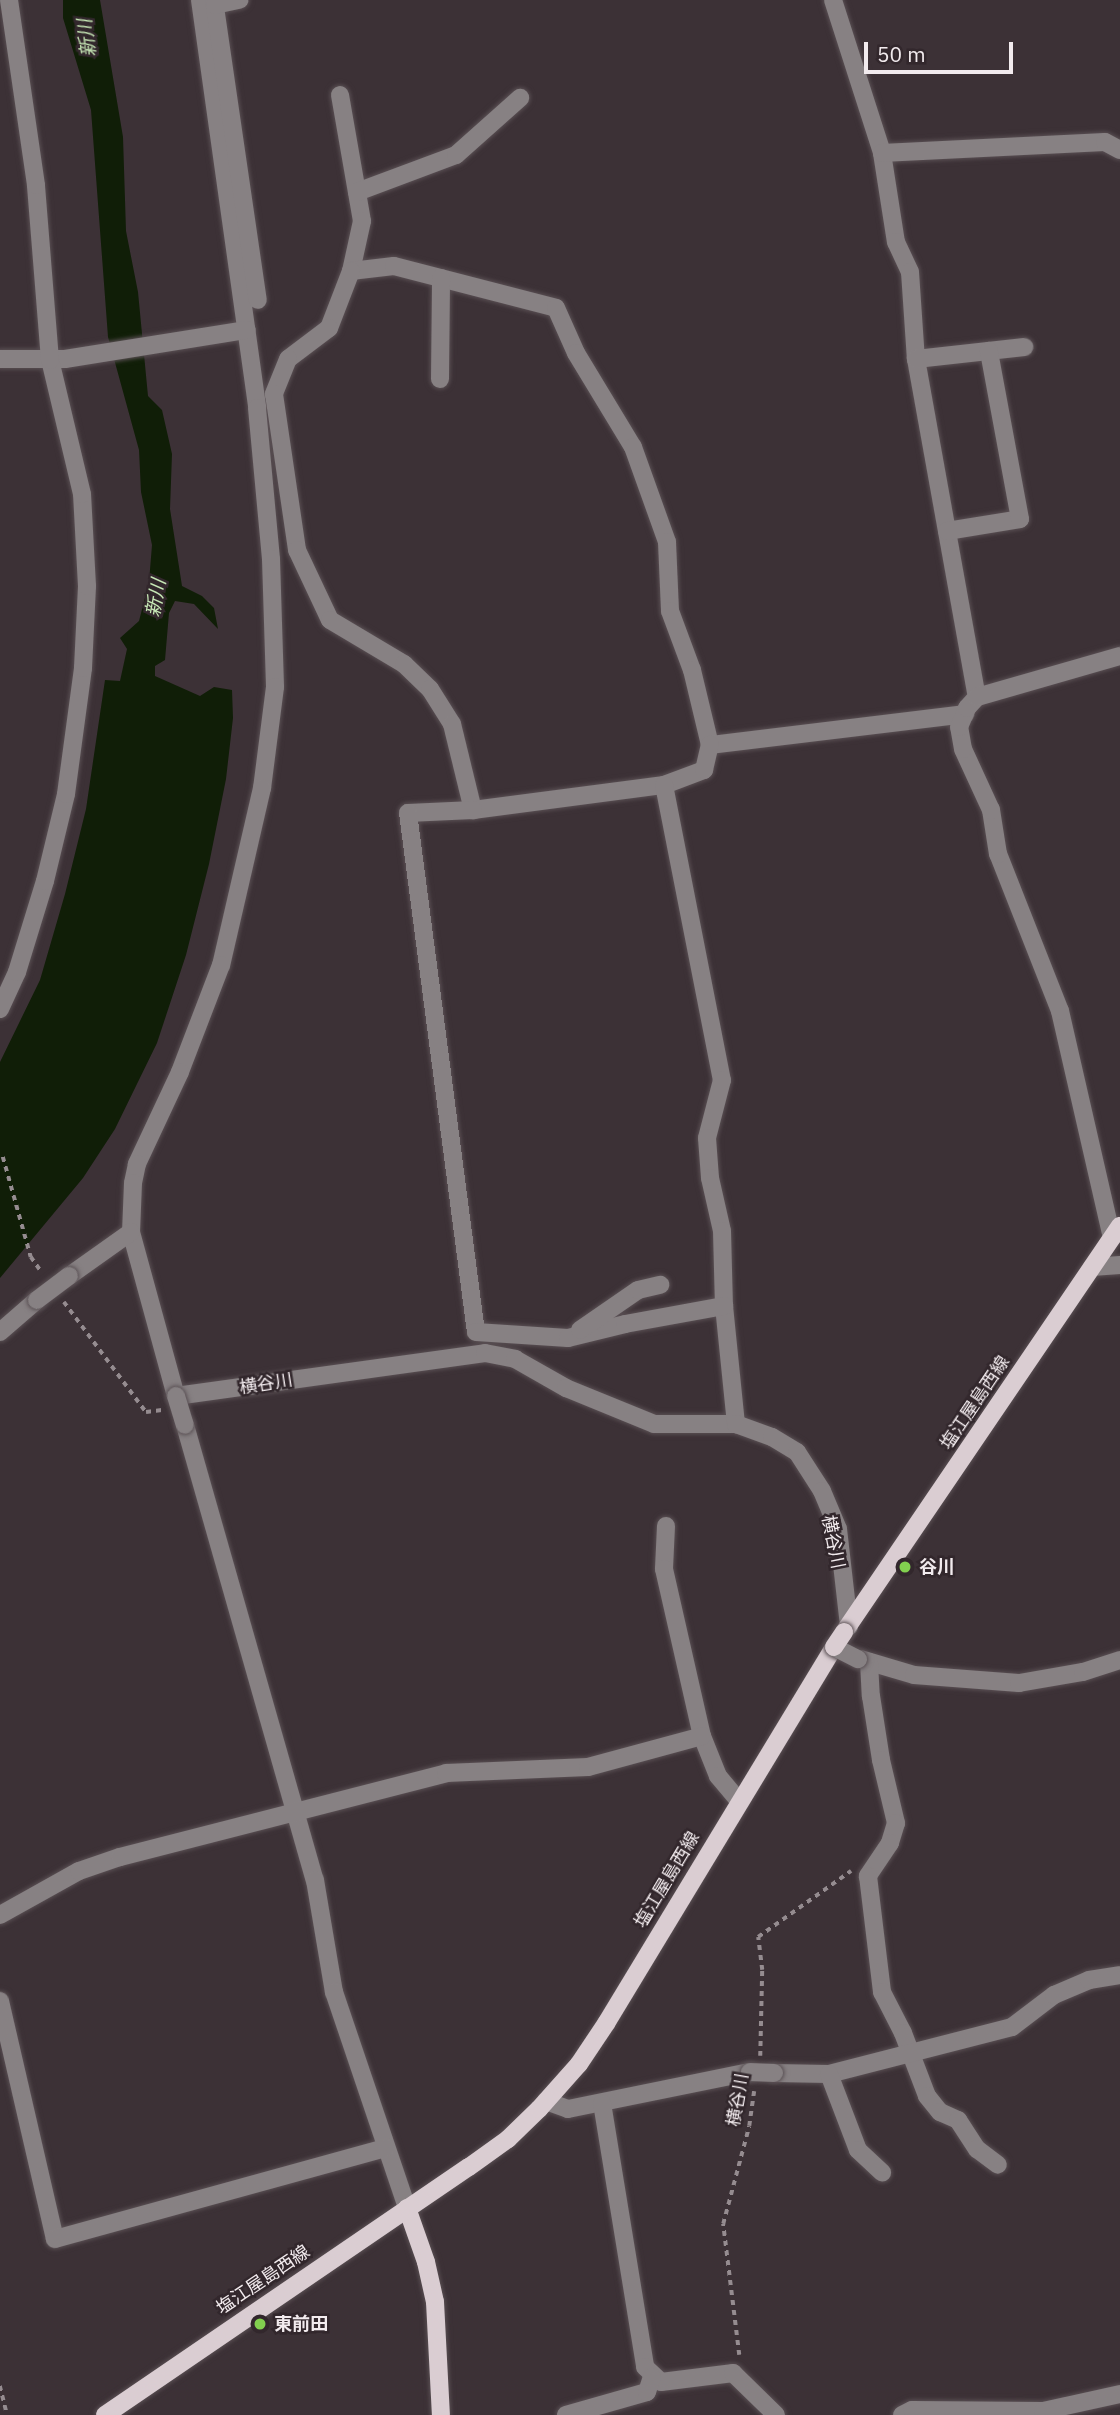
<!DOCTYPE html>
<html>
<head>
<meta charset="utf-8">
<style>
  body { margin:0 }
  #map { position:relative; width:1120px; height:2415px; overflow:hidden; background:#3c3136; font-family:"IBM Plex Sans","Noto Sans JP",sans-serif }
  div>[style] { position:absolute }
  .water>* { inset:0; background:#101e07 }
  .path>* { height:3.5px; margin-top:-1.75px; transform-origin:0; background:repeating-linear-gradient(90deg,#958c90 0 5px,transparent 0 10px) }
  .roads { filter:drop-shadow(0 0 2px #594f53) drop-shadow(0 0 2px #594f53) }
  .minor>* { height:18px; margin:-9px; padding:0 9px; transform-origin:9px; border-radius:9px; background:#878183 }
  .major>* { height:18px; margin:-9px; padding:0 9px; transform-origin:9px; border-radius:9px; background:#dacdd2 }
  .bridges { filter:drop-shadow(0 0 2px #594f53) drop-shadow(0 0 2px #594f53) }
  .minor-bridge>* { height:18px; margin:-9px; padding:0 9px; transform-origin:9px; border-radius:9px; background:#878183 }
  .major-bridge>* { height:18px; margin:-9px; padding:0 9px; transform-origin:9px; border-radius:9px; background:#dacdd2 }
  .dots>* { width:19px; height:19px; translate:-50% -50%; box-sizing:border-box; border:4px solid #32272c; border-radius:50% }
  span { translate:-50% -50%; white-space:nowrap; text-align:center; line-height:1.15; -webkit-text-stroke:5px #32272c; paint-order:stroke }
  .street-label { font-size:18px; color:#f2ebee }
  .poi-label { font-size:18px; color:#f2ebee; font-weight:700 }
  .left { translate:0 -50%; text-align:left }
  .water-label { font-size:19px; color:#c7e8b6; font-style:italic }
  .scale { position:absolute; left:864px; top:42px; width:149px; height:32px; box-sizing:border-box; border:4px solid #f2ebee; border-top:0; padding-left:9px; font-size:21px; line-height:24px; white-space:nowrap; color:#f2ebee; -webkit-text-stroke:5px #32272c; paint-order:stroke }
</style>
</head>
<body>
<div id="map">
  <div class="water">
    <div style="clip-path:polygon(63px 0,100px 0,123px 137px,126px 231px,138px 292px,148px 396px,162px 410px,172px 454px,170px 509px,182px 586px,202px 596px,214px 608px,218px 629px,194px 604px,175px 601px,169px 613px,165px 660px,155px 666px,155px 676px,200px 696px,214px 687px,232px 690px,233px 718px,226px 779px,209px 864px,186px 955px,157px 1043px,115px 1129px,83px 1178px,0 1278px,0 1062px,40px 980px,65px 894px,86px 809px,105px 680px,120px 681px,127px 649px,120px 638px,139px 621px,149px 582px,152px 545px,141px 492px,139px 450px,108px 337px,91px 110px,63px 18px)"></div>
  </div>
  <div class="path">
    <div style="left:3px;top:1157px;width:104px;rotate:74.4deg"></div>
    <div style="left:31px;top:1257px;width:19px;rotate:55deg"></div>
    <div style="left:64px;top:1302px;width:137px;rotate:53.3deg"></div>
    <div style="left:146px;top:1412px;width:16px;rotate:-7deg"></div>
    <div style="left:760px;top:2056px;width:86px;rotate:-88.7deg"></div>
    <div style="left:762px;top:1970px;width:33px;rotate:-97deg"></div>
    <div style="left:758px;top:1937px;width:114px;rotate:-35.4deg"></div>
    <div style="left:739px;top:2355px;width:132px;rotate:-97deg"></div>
    <div style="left:723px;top:2224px;width:101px;rotate:-75.1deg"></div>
    <div style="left:749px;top:2126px;width:35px;rotate:-82deg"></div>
    <div style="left:0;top:2386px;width:30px;rotate:76deg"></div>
  </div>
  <div class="roads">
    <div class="minor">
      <div style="left:200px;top:0;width:412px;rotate:82deg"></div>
      <div style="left:257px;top:408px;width:152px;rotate:84.7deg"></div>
      <div style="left:271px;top:559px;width:128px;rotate:88.2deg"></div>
      <div style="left:275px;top:687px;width:102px;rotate:97.3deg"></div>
      <div style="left:262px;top:788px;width:182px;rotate:103deg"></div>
      <div style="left:221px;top:965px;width:115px;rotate:111deg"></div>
      <div style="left:180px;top:1072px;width:102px;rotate:115.1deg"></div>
      <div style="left:137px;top:1164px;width:19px;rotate:102deg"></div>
      <div style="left:133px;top:1183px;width:49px;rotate:92.3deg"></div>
      <div style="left:131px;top:1232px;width:170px;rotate:74.7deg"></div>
      <div style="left:176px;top:1396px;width:312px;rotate:-7.9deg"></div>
      <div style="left:485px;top:1353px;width:31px;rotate:11deg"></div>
      <div style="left:515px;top:1359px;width:59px;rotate:29.6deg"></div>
      <div style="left:566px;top:1388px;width:95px;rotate:22.2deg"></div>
      <div style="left:654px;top:1424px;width:82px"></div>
      <div style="left:214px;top:0;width:303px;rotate:81.7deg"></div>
      <div style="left:833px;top:0;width:161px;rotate:72.2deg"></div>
      <div style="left:882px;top:153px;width:90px;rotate:81.1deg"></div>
      <div style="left:896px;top:242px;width:33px;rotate:65deg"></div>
      <div style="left:910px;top:272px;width:87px;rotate:86.1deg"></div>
      <div style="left:916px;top:359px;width:343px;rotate:79.8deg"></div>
      <div style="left:215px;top:5px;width:25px;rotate:-12deg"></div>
      <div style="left:340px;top:95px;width:128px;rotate:80.1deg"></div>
      <div style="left:362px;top:221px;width:51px;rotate:102.4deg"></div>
      <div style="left:351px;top:271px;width:43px;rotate:-6.6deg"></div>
      <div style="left:394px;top:266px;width:167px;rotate:14.5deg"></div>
      <div style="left:556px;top:308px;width:49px;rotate:66deg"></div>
      <div style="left:576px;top:353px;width:110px;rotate:58.8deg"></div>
      <div style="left:633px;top:447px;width:101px;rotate:70.3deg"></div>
      <div style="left:667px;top:542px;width:69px;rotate:87.5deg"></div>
      <div style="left:670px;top:611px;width:63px;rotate:69.6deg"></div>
      <div style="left:692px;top:670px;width:77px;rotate:76.5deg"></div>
      <div style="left:710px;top:745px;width:257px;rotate:-6.9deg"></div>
      <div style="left:882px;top:153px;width:223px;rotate:-2.8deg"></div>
      <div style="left:1105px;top:142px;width:17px;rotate:28deg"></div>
      <div style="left:357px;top:192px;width:106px;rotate:-20.5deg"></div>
      <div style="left:456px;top:155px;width:86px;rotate:-41.7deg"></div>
      <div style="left:351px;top:271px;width:61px;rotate:111.1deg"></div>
      <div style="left:329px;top:328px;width:51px;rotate:142.9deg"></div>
      <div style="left:288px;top:359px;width:38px;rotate:112deg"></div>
      <div style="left:274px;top:394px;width:158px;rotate:81.6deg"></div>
      <div style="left:297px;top:550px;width:77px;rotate:64.8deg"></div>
      <div style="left:330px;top:620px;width:86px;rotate:30.7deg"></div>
      <div style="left:404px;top:664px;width:36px;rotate:44deg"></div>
      <div style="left:430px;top:689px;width:41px;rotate:57.8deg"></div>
      <div style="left:452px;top:724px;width:89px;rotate:76.3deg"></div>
      <div style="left:473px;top:810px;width:193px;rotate:-7.5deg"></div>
      <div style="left:664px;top:785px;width:43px;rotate:-20.6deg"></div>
      <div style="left:704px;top:770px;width:26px;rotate:-77deg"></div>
      <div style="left:0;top:359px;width:65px"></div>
      <div style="left:65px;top:359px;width:184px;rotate:-9.1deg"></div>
      <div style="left:916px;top:359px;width:109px;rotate:-6.3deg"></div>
      <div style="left:440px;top:379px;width:101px;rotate:-89.4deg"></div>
      <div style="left:947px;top:531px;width:74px;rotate:-9.3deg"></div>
      <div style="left:1020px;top:519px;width:171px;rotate:-100.5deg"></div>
      <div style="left:664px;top:785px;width:301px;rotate:78.9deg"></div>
      <div style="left:722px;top:1080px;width:60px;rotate:104.5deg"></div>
      <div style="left:707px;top:1138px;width:40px;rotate:85.7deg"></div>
      <div style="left:710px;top:1178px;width:54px;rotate:77.2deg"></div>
      <div style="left:722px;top:1231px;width:75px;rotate:88.5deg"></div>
      <div style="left:724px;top:1306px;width:119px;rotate:84.2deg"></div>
      <div style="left:736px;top:1424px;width:38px;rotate:20deg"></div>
      <div style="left:772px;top:1437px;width:29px;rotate:31deg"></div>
      <div style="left:797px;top:1452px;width:46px;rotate:57.3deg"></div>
      <div style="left:822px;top:1491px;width:41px;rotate:67.2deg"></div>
      <div style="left:838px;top:1529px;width:98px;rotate:83.5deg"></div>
      <div style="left:473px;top:810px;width:65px;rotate:177.4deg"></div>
      <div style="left:408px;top:813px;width:523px;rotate:82.54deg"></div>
      <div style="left:476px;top:1332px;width:92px;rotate:3.7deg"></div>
      <div style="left:568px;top:1338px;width:59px;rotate:-13.8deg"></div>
      <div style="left:625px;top:1324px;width:101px;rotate:-10.3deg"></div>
      <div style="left:0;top:1009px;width:41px;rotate:-65.3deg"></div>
      <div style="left:17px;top:972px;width:95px;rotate:-72.9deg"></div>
      <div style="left:45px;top:881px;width:89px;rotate:-76.4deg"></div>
      <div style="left:66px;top:794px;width:127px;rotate:-82.3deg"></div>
      <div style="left:83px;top:668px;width:82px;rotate:-87.2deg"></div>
      <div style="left:87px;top:586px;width:92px;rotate:-93.1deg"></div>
      <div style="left:82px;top:494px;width:138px;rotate:-103.4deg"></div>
      <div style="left:50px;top:360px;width:176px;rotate:-94.6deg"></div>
      <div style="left:36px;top:185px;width:187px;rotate:-98.3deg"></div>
      <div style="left:1112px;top:1238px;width:233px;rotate:-102.9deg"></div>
      <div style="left:1060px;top:1011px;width:169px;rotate:-111.5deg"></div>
      <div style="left:998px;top:854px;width:45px;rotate:-99deg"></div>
      <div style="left:991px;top:810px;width:67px;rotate:-114.7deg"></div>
      <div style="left:963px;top:749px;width:22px;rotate:-100deg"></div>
      <div style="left:959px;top:727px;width:21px;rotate:-67deg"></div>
      <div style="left:967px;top:708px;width:15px;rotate:-48deg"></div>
      <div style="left:977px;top:697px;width:149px;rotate:-16deg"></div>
      <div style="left:1092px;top:1267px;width:28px;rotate:-4deg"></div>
      <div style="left:69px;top:1276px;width:76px;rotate:-35.4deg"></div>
      <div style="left:580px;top:1330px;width:70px;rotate:-34.6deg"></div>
      <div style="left:638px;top:1290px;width:23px;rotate:-13deg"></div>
      <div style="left:0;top:1332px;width:49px;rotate:-40.9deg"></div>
      <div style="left:185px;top:1425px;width:473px;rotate:74.1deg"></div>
      <div style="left:315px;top:1880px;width:114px;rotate:80.4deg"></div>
      <div style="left:334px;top:1992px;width:228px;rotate:71.3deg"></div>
      <div style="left:666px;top:1526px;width:43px;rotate:92.7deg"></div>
      <div style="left:664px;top:1569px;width:171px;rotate:77.2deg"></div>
      <div style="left:702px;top:1736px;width:43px;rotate:68.2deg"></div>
      <div style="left:718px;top:1776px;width:31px;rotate:50deg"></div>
      <div style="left:860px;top:1659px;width:56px;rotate:16.5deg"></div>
      <div style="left:914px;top:1675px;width:105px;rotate:4.4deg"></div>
      <div style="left:1019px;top:1683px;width:65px;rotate:-9.8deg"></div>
      <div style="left:1083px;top:1672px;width:39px;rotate:-18deg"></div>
      <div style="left:869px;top:1662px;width:34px;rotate:87deg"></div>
      <div style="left:871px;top:1696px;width:65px;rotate:81.1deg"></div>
      <div style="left:881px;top:1760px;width:65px;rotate:76.6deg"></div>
      <div style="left:896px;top:1823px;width:21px;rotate:107deg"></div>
      <div style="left:890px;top:1843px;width:40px;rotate:124deg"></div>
      <div style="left:868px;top:1876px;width:117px;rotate:83.1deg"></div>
      <div style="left:882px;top:1992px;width:46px;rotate:62.9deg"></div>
      <div style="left:903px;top:2033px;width:67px;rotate:69.1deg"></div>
      <div style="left:927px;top:2096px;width:21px;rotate:51deg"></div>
      <div style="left:940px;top:2112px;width:20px;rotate:24deg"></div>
      <div style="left:958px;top:2120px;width:35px;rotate:57deg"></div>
      <div style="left:977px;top:2149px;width:26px;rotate:37deg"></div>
      <div style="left:0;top:1915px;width:90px;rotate:-29.1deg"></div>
      <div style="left:79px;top:1871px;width:43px;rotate:-18.9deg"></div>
      <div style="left:120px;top:1857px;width:337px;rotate:-14.4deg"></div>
      <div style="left:446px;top:1773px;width:142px;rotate:-2.4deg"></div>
      <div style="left:588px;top:1767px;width:118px;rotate:-15.2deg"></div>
      <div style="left:0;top:2001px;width:244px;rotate:77deg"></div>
      <div style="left:55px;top:2239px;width:343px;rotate:-15.4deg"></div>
      <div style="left:774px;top:2073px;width:55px;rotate:1deg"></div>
      <div style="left:829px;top:2074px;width:189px;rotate:-14.4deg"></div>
      <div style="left:1012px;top:2027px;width:53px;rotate:-37.3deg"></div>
      <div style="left:1054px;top:1995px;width:38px;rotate:-23deg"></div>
      <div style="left:1089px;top:1980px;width:31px;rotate:-9deg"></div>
      <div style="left:829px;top:2074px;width:81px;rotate:69.1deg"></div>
      <div style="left:858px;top:2150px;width:33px;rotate:43deg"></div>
      <div style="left:546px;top:2101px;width:23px;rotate:20deg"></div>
      <div style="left:568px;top:2109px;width:186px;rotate:-11.5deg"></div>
      <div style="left:602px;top:2103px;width:267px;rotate:80.7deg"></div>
      <div style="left:645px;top:2367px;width:22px;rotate:43deg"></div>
      <div style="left:661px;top:2382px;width:73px;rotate:-7.1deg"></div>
      <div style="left:733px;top:2373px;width:60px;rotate:44.3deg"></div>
      <div style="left:566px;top:2415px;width:84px;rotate:-15.9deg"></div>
      <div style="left:647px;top:2392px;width:16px;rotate:-72deg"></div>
      <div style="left:902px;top:2415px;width:11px;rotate:-27deg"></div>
      <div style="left:912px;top:2410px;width:131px;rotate:0.4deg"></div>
      <div style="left:1043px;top:2411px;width:79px;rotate:-12.4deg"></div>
    </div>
    <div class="major">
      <div style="left:844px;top:1632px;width:491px;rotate:-55.8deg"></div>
      <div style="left:407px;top:2208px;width:57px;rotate:70.6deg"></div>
      <div style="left:426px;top:2262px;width:41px;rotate:77.3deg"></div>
      <div style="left:435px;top:2302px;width:113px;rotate:87deg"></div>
      <div style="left:105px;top:2415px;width:440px;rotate:-34.3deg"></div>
      <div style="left:469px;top:2167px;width:48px;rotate:-35.7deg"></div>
      <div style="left:508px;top:2139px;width:43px;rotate:-44.1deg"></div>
      <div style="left:539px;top:2109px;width:60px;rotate:-48.4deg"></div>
      <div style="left:579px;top:2064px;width:50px;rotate:-56.3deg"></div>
      <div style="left:607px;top:2022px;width:438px;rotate:-58.8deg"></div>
    </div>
  </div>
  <div class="bridges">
    <div class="minor-bridge">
      <div style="left:37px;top:1300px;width:40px;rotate:-37deg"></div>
      <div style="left:176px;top:1396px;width:30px;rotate:73deg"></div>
      <div style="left:834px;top:1647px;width:27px;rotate:27deg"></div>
      <div style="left:750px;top:2072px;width:24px;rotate:2deg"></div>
    </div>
    <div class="major-bridge">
      <div style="left:834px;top:1647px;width:18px;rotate:-56deg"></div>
    </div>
  </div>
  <div class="dots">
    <div style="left:905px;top:1567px;background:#82d04f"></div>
    <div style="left:260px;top:2324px;background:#82d04f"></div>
  </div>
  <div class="street-label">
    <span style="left:266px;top:1384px;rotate:-9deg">横谷川</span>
    <span style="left:975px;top:1403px;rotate:-56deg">塩江屋島西線</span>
    <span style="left:833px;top:1542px;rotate:79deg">横谷川</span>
    <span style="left:667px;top:1880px;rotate:-59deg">塩江屋島西線</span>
    <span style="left:738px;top:2100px;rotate:-80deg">横谷川</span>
    <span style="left:263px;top:2280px;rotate:-34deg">塩江屋島西線</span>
  </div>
  <div class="poi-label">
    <span class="left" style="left:919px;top:1567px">谷川</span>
    <span class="left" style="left:274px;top:2324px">東前田</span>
  </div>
  <div class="water-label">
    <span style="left:87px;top:38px;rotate:-97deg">新川</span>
    <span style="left:156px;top:598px;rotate:-80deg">新川</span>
  </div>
  <div class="scale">50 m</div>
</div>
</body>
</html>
